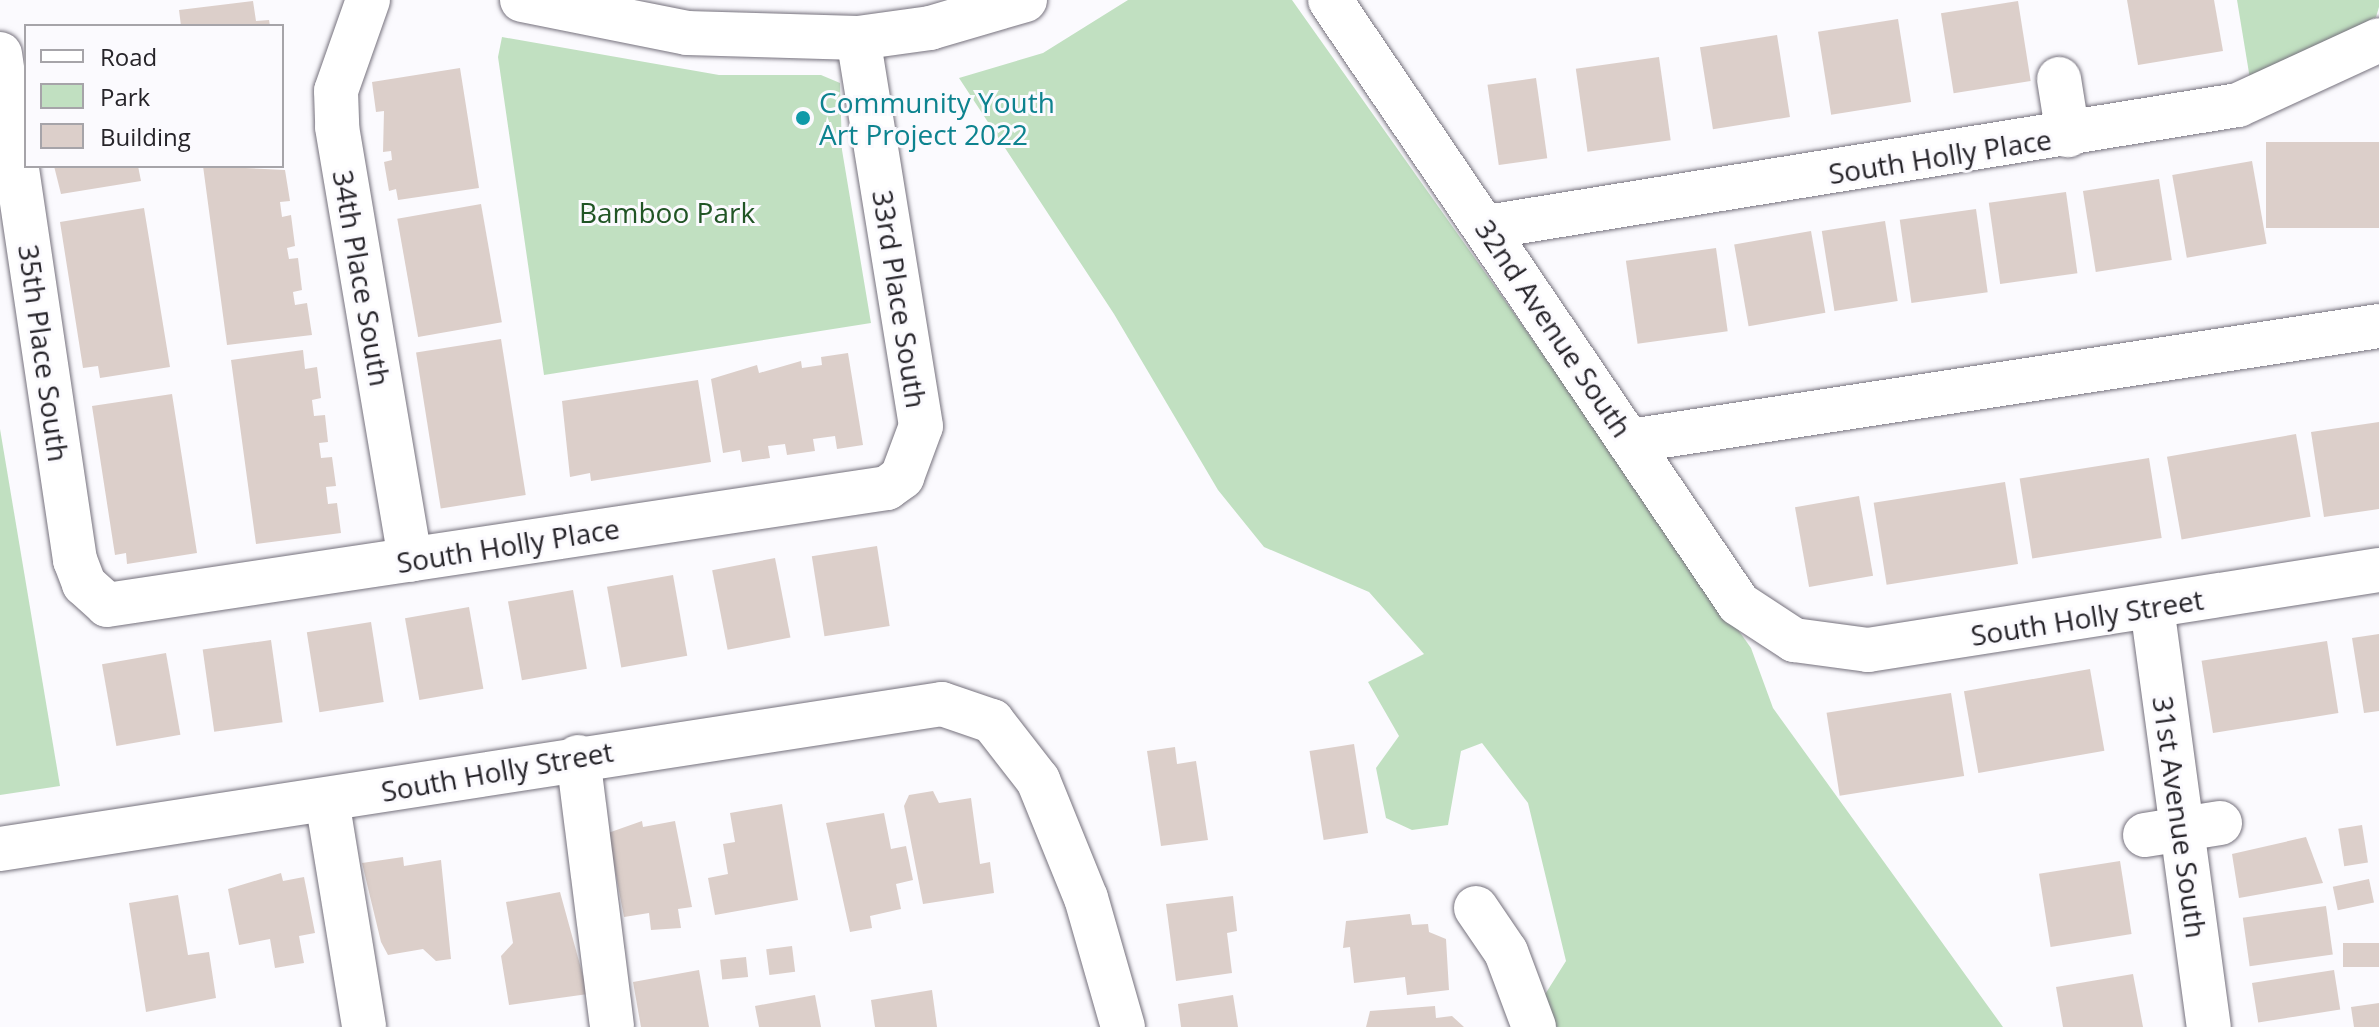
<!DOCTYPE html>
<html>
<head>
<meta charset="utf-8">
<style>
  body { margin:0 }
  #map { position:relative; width:2379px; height:1027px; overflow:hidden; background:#fbfafe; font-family:"Open Sans",sans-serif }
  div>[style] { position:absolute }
  .green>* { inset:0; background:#c1e0c1 }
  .building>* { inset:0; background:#dccfca; transform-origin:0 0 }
  .roads { filter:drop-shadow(0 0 2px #76727d) drop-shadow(0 0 2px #76727d) }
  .minor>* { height:44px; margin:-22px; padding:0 22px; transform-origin:22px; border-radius:22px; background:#fff }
  .dots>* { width:22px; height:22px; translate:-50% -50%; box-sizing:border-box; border:4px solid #fbfafe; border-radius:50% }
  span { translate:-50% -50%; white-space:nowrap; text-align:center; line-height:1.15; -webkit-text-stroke:6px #fbfafe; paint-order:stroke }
  .culture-label { font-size:28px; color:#0d838f }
  .left { translate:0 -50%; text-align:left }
  .street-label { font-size:28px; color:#262429 }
  .park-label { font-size:28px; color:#215525 }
  .legend { position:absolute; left:24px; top:24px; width:260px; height:144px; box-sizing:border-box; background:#fbfafe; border:2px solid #a6a4a9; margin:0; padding:10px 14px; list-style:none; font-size:24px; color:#262429 }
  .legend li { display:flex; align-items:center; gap:16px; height:40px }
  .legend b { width:40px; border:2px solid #a6a4a9 }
</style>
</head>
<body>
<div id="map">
  <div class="green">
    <div style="clip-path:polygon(1128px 0,1292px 0,1751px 648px,1773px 708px,2003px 1027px,1557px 1027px,1544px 996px,1566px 961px,1528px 803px,1482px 743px,1461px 751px,1448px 825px,1412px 830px,1386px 818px,1376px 768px,1399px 736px,1368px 682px,1424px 654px,1369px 592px,1264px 547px,1218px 490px,1114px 314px,959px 78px,1043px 53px)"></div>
    <div style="clip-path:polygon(2237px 0,2379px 0,2379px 7px,2376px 17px,2250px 79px)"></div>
    <div style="clip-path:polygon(502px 37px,719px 75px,821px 75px,840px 83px,842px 150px,871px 323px,544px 375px,498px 57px)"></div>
    <div style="clip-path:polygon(0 429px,60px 786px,0 795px)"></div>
  </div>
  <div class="building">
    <div style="clip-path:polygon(2127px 0,2214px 0,2223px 51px,2138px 65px)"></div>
    <div style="clip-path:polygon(253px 1px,256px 21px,269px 20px,270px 26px,181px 26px,179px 10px)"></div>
    <div style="left:2018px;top:1px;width:81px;height:78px;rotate:81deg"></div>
    <div style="left:1898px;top:19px;width:84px;height:81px;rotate:81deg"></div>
    <div style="left:1777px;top:35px;width:83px;height:78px;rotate:81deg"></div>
    <div style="left:1659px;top:57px;width:84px;height:84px;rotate:82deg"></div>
    <div style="clip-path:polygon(460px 68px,479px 188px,398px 200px,396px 189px,389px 191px,384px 162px,392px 160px,391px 151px,383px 152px,384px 111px,376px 112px,372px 82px)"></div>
    <div style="left:1536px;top:78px;width:81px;height:49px;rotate:82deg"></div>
    <div style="left:2379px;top:142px;width:86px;height:113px;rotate:90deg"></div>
    <div style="left:2252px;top:161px;width:84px;height:81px;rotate:80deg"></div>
    <div style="clip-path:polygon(54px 166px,138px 166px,141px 181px,61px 194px)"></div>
    <div style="clip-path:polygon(203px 166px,285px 170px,290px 201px,280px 202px,282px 217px,291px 215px,295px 246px,287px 248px,289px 259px,298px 258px,302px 290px,293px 292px,295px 305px,307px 303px,312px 335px,227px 345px)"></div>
    <div style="left:2159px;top:179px;width:82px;height:77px;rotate:81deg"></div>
    <div style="left:2066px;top:192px;width:82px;height:78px;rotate:82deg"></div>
    <div style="left:481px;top:204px;width:120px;height:85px;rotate:80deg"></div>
    <div style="clip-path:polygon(144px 208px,170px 367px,100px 378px,98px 366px,83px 368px,60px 222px)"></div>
    <div style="left:1976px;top:209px;width:84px;height:77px;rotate:82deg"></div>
    <div style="left:1885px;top:221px;width:81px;height:64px;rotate:81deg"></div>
    <div style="left:1811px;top:231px;width:83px;height:78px;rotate:80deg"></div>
    <div style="left:1716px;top:248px;width:84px;height:91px;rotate:82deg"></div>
    <div style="left:501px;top:339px;width:158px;height:86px;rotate:81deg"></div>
    <div style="clip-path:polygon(303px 350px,305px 369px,317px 367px,321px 398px,312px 400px,314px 416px,325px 415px,328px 442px,319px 443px,321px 458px,332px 457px,336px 486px,326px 487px,328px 504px,337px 503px,341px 533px,256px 544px,231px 360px)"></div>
    <div style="clip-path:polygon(848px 353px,863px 445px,837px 449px,835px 436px,813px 439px,815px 451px,787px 455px,785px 444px,768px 446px,770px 458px,742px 462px,740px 450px,723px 453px,711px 379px,757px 365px,759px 373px,801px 361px,802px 368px,822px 365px,821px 357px)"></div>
    <div style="clip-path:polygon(698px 380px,711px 462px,591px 481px,590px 473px,570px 477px,562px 401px)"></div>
    <div style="clip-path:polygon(172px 394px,197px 553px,127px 564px,126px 553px,115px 555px,92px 406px)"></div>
    <div style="clip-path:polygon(2379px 422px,2379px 509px,2324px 517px,2311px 432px)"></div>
    <div style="left:2296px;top:434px;width:84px;height:131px;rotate:80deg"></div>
    <div style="left:2149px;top:458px;width:81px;height:131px;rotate:81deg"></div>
    <div style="left:2005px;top:482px;width:83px;height:133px;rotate:81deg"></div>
    <div style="left:1859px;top:496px;width:81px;height:65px;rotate:80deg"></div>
    <div style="left:877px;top:546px;width:81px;height:66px;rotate:81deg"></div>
    <div style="left:775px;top:558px;width:81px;height:64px;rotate:79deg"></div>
    <div style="left:673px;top:575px;width:82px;height:67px;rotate:80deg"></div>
    <div style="left:573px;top:590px;width:80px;height:66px;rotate:80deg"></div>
    <div style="left:469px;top:607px;width:83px;height:65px;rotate:80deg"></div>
    <div style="left:371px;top:622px;width:81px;height:65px;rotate:81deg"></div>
    <div style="clip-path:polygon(2379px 634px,2379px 711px,2364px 713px,2352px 638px)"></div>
    <div style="left:271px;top:640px;width:83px;height:69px;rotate:82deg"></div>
    <div style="left:2327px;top:641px;width:73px;height:127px;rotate:81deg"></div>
    <div style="left:166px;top:653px;width:83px;height:65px;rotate:80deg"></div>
    <div style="left:2090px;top:669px;width:83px;height:128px;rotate:80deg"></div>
    <div style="left:1951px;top:693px;width:84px;height:126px;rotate:81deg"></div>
    <div style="left:1354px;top:744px;width:90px;height:45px;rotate:81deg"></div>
    <div style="clip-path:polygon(1175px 747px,1177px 764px,1196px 761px,1208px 840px,1161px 846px,1147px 751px)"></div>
    <div style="clip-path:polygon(933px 791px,939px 803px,971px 798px,980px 864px,990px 862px,994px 893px,923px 904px,904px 806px,909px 795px)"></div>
    <div style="clip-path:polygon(782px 804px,798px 900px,715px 915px,708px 878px,728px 874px,723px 844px,735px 842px,730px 813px)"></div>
    <div style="clip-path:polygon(884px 813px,891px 849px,906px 846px,913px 880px,896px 884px,901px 909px,870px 916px,872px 928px,850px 932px,826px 823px)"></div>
    <div style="clip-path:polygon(642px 821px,643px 827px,675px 821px,692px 907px,678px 909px,681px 928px,651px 930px,649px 913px,624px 917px,608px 833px)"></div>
    <div style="left:2362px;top:825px;width:38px;height:24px;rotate:81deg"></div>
    <div style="clip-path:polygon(2306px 837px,2323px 883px,2239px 898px,2232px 854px)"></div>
    <div style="clip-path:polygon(403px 857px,404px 866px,441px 860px,451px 959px,436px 961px,423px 949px,388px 955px,381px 942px,362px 863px)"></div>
    <div style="left:2120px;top:861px;width:74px;height:82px;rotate:81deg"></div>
    <div style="clip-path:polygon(281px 873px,283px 881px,304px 877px,315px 933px,299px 936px,304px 963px,275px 968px,270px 939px,239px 945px,228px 889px)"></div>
    <div style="left:2369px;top:879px;width:24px;height:37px;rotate:78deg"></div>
    <div style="clip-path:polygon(560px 892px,588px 994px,509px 1005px,501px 956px,513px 943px,506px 902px)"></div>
    <div style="clip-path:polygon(178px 895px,188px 955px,209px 952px,216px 998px,146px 1012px,129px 903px)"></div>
    <div style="clip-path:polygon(1233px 896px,1237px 931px,1227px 933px,1232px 973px,1176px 981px,1166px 904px)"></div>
    <div style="left:2326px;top:906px;width:49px;height:84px;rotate:82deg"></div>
    <div style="clip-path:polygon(1410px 914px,1412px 925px,1428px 924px,1429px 932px,1446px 939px,1449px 990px,1407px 995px,1405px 977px,1354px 983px,1350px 947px,1343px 948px,1346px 921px)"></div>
    <div style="left:2379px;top:943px;width:24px;height:36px;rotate:90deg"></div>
    <div style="left:792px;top:946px;width:26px;height:26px;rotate:83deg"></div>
    <div style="left:746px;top:957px;width:20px;height:26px;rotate:84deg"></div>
    <div style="clip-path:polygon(699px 970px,709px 1027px,641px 1027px,633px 982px)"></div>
    <div style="left:2334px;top:970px;width:40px;height:83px;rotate:81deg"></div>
    <div style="clip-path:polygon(2133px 974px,2143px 1027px,2063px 1027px,2056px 987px)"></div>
    <div style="clip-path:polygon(932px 990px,937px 1027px,875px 1027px,871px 1000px)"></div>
    <div style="clip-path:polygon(815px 995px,821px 1027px,759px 1027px,755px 1006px)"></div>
    <div style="clip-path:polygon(1233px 995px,1238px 1027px,1181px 1027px,1178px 1004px)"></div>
    <div style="clip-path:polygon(2379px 1003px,2379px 1027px,2354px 1027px,2351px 1007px)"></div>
    <div style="clip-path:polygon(1435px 1006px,1436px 1018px,1452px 1016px,1464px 1027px,1366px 1027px,1370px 1011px)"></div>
  </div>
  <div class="roads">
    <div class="minor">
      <div style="left:368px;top:0;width:96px;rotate:109.4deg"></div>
      <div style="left:336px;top:91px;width:36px;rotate:88deg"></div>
      <div style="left:337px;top:127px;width:439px;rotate:80.4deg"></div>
      <div style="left:522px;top:0;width:168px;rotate:11.3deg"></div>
      <div style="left:687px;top:33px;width:171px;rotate:1.7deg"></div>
      <div style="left:858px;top:38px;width:73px;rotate:-7.9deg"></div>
      <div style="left:930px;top:28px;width:99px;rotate:-16.4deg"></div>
      <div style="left:1330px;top:0;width:729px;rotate:55.9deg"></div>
      <div style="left:1739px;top:604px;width:66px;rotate:33.2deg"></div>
      <div style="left:1794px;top:640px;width:75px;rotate:7.7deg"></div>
      <div style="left:1868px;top:650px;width:517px;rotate:-8.9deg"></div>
      <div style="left:0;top:54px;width:512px;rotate:81.57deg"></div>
      <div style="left:75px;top:560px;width:26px;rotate:69deg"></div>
      <div style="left:84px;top:584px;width:31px;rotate:42deg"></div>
      <div style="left:107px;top:605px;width:789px;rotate:-8.53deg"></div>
      <div style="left:887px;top:488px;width:19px;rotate:-36deg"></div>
      <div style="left:902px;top:477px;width:54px;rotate:-69.6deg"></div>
      <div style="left:921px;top:426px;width:393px;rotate:-99.2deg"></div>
      <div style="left:2059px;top:79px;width:57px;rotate:80.9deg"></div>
      <div style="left:1487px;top:227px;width:761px;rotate:-9.23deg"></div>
      <div style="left:2238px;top:105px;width:155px;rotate:-24.7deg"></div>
      <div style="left:1630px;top:441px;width:758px;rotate:-8.73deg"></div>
      <div style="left:2152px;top:607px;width:424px;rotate:82.3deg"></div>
      <div style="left:578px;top:757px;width:272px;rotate:82.8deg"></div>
      <div style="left:327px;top:800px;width:230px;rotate:80.7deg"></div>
      <div style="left:2145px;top:835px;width:76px;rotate:-9.1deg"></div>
      <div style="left:0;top:849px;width:953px;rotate:-8.75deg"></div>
      <div style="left:942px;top:704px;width:53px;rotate:18.8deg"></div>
      <div style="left:992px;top:721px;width:75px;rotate:52.1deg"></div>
      <div style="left:1038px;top:780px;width:127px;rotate:67.9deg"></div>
      <div style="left:1086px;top:898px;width:134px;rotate:74deg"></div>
      <div style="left:1476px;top:908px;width:53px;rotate:55.7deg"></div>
      <div style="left:1506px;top:952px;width:80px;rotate:69.5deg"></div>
    </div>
  </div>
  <div class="dots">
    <div style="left:803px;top:118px;background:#0f9aa8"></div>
  </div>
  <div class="culture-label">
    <span class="left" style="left:819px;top:118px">Community Youth<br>Art Project 2022</span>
  </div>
  <div class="street-label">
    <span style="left:1940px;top:156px;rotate:-9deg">South Holly Place</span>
    <span style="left:362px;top:278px;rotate:80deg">34th Place South</span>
    <span style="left:900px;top:299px;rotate:81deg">33rd Place South</span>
    <span style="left:1554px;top:328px;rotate:56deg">32nd Avenue South</span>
    <span style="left:44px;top:353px;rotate:82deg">35th Place South</span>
    <span style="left:508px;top:545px;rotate:-9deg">South Holly Place</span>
    <span style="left:2087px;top:617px;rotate:-9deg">South Holly Street</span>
    <span style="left:497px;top:771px;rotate:-10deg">South Holly Street</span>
    <span style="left:2180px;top:817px;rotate:82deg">31st Avenue South</span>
  </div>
  <div class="park-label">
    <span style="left:667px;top:212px">Bamboo Park</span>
  </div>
  <ul class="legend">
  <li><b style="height:10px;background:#fff"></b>Road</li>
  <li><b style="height:22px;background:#c1e0c1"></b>Park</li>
  <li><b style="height:22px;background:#dccfca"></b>Building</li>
  </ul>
</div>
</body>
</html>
